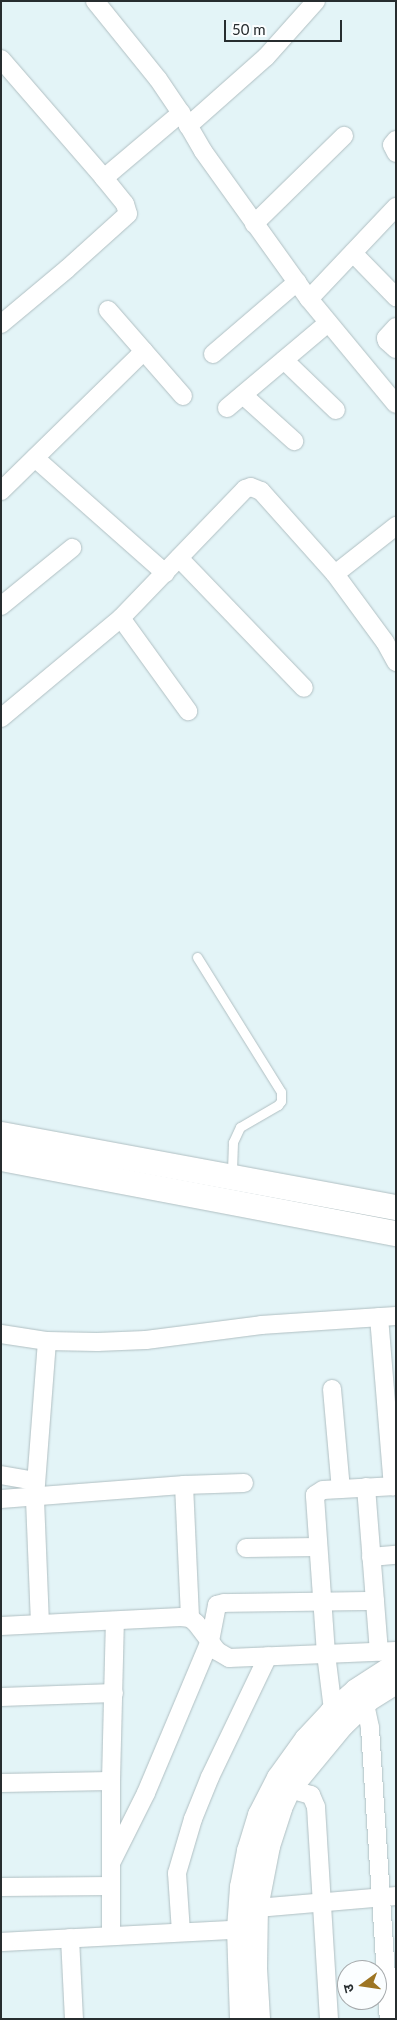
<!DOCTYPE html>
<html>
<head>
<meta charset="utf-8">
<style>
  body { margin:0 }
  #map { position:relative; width:397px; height:2020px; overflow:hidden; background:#e3f4f7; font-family:Lato,"Noto Sans Devanagari",sans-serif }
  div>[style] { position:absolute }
  .roads { filter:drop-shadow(0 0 1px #b0bfc2) drop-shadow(0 0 1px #b0bfc2) }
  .service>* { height:9px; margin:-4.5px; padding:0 4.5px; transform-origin:4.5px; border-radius:4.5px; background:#fff }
  .minor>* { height:18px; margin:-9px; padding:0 9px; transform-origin:9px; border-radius:9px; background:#fff }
  .tertiary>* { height:22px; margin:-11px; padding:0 11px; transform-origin:11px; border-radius:11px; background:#fff }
  .secondary>* { height:25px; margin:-12.5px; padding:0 12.5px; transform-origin:12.5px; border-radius:12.5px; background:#fff }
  span { translate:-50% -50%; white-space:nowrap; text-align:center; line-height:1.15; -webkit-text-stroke:4.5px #fbfeff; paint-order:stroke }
  .frame { position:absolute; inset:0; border:2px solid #272d2f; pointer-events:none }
  .north { position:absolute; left:337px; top:1960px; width:50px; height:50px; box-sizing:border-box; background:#fbfeff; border:1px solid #a6aaac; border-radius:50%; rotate:256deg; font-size:14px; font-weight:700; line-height:20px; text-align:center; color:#272d2f }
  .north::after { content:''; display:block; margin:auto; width:18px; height:22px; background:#9d7523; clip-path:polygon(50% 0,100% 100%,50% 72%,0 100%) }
  .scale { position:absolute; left:224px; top:20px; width:118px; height:22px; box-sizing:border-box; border:2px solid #272d2f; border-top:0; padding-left:6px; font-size:15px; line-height:18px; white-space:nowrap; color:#272d2f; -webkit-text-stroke:4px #fbfeff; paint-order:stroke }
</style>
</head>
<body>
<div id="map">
  <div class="roads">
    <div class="service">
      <div style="left:197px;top:957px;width:159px;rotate:58.1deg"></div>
      <div style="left:281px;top:1092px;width:9px;rotate:90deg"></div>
      <div style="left:281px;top:1101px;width:5px;rotate:127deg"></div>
      <div style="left:278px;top:1105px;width:44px;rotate:149.9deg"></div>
      <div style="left:240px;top:1127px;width:17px;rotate:115deg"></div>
      <div style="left:233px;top:1142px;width:32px;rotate:92deg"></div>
    </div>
    <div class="minor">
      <div style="left:95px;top:1px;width:100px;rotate:51.1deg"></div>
      <div style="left:158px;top:79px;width:41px;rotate:55.9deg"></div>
      <div style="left:181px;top:113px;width:44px;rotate:59.9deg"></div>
      <div style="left:203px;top:151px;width:182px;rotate:54.4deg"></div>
      <div style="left:309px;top:299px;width:136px;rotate:50.4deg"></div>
      <div style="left:1px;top:59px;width:157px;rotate:49.1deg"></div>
      <div style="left:104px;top:178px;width:33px;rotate:51deg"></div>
      <div style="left:125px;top:204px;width:10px;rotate:73deg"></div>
      <div style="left:128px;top:214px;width:82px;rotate:138deg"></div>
      <div style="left:67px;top:269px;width:86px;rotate:140.2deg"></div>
      <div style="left:188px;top:126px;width:104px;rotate:-41.5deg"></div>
      <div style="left:266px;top:57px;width:75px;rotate:-48.2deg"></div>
      <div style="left:396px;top:140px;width:6px;rotate:129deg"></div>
      <div style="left:392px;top:145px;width:9px;rotate:63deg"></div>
      <div style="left:104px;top:178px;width:101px;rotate:-40.2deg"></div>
      <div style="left:254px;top:224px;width:126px;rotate:-44.4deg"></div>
      <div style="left:353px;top:253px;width:62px;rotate:45.7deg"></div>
      <div style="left:309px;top:299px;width:127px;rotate:-46.6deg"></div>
      <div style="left:108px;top:310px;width:114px;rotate:48.9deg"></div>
      <div style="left:396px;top:327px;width:15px;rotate:132deg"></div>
      <div style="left:386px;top:338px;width:3px;rotate:72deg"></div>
      <div style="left:387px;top:341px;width:12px;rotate:42deg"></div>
      <div style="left:213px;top:354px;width:111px;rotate:-40.6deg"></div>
      <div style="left:284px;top:360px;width:72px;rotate:43.9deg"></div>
      <div style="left:243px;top:395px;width:69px;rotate:42deg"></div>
      <div style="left:227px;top:408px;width:132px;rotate:-40.1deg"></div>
      <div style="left:35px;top:458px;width:174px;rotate:41.5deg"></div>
      <div style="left:1px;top:491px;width:200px;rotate:-44.4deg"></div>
      <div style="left:179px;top:558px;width:180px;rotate:46.1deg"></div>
      <div style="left:335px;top:574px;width:84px;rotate:53.7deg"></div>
      <div style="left:385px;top:642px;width:23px;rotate:61deg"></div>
      <div style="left:1px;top:606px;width:92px;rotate:-39.2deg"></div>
      <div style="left:121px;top:618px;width:115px;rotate:54.2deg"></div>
      <div style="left:1px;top:718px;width:156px;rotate:-39.8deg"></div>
      <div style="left:121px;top:618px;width:179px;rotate:-46.1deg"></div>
      <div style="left:245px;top:489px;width:6px;rotate:-18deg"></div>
      <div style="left:251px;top:487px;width:11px;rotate:22deg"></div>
      <div style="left:261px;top:491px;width:111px;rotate:48.3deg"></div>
      <div style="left:335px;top:574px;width:78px;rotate:-38.2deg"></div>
      <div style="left:379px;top:1317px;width:170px;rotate:85.3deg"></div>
      <div style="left:1px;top:1334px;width:47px;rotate:8.7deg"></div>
      <div style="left:47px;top:1341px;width:50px;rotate:1.1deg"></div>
      <div style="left:97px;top:1342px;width:49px;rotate:-2.3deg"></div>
      <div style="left:146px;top:1340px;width:116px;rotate:-7.4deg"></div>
      <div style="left:261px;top:1325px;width:135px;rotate:-3.8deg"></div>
      <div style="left:332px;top:1389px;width:100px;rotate:84.9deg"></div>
      <div style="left:1px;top:1475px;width:35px;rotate:10deg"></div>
      <div style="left:184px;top:1485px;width:133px;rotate:87.4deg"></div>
      <div style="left:366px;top:1487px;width:165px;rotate:85.5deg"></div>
      <div style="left:1px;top:1499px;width:184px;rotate:-4.4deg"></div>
      <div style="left:184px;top:1485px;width:60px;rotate:-1.9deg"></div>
      <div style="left:246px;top:1548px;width:71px;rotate:-0.8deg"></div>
      <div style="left:371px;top:1557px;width:25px;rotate:-5deg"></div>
      <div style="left:40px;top:1624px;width:127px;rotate:-92.3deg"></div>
      <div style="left:35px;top:1497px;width:156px;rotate:-85.6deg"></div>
      <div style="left:1px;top:1626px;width:180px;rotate:-2.9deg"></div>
      <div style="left:181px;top:1617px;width:9px;rotate:6deg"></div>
      <div style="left:190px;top:1618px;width:8px;rotate:40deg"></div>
      <div style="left:196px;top:1623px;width:35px;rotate:53deg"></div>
      <div style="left:217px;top:1651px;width:14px;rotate:30deg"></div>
      <div style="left:229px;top:1658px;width:167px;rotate:-2.4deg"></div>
      <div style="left:359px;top:1695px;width:11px;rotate:56deg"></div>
      <div style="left:365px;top:1704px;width:25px;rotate:78deg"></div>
      <div style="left:370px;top:1728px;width:292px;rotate:86.3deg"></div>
      <div style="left:1px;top:1697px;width:113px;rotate:-2deg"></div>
      <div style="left:333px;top:1710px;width:56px;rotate:-97.1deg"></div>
      <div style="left:326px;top:1654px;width:159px;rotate:-94deg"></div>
      <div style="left:315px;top:1495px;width:9px;rotate:-32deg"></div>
      <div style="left:323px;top:1490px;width:73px;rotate:-3.1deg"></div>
      <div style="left:1px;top:1783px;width:110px;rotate:-1deg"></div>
      <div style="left:290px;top:1789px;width:22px;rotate:16deg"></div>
      <div style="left:311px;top:1795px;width:13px;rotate:67deg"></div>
      <div style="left:316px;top:1807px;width:212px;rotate:86.5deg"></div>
      <div style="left:111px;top:1863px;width:78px;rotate:-63.4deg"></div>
      <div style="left:146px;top:1793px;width:165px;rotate:-67.2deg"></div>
      <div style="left:210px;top:1641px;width:37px;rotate:-79deg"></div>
      <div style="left:217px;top:1605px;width:7px;rotate:-16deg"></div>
      <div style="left:224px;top:1603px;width:151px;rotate:-0.8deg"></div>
      <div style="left:1px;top:1887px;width:110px;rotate:-0.5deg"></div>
      <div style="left:257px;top:1908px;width:140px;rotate:-4.9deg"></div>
      <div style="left:181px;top:1932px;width:59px;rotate:-93.9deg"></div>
      <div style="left:177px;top:1873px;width:56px;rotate:-73.5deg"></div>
      <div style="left:193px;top:1819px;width:45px;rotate:-68deg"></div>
      <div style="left:210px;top:1777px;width:134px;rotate:-64.4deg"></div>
      <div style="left:111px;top:1936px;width:155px;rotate:-90deg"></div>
      <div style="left:111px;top:1781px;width:160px;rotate:-88.6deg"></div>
      <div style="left:70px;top:1938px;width:81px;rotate:87.2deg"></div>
      <div style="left:1px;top:1942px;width:249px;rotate:-3deg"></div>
    </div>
    <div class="tertiary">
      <div style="left:241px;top:2019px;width:90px;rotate:-91.9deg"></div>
      <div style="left:238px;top:1929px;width:42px;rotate:-85.9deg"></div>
      <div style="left:241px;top:1887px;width:37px;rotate:-79deg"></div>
      <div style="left:248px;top:1851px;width:38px;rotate:-73deg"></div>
      <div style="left:259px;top:1815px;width:42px;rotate:-62.8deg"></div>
      <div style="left:278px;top:1778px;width:48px;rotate:-54.3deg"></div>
      <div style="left:306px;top:1739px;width:37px;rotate:-47deg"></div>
      <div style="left:331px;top:1712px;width:33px;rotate:-41deg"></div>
      <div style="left:356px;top:1690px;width:48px;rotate:-33deg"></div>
      <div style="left:259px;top:2019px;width:50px;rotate:-93.4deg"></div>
      <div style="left:256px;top:1969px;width:61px;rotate:-89.1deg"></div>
      <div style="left:257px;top:1908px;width:63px;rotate:-79deg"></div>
      <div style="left:269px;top:1846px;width:40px;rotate:-72deg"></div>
      <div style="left:281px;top:1808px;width:21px;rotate:-65deg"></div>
      <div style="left:290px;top:1789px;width:83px;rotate:-50.4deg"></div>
      <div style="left:343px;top:1725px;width:36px;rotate:-44deg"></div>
      <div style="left:369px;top:1700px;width:32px;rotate:-32deg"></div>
    </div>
    <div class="secondary">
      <div style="left:1px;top:1134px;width:402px;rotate:10.5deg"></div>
      <div style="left:1px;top:1158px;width:402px;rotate:10.8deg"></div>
    </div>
  </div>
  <div class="frame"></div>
  <div class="north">उ</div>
  <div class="scale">50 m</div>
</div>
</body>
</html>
